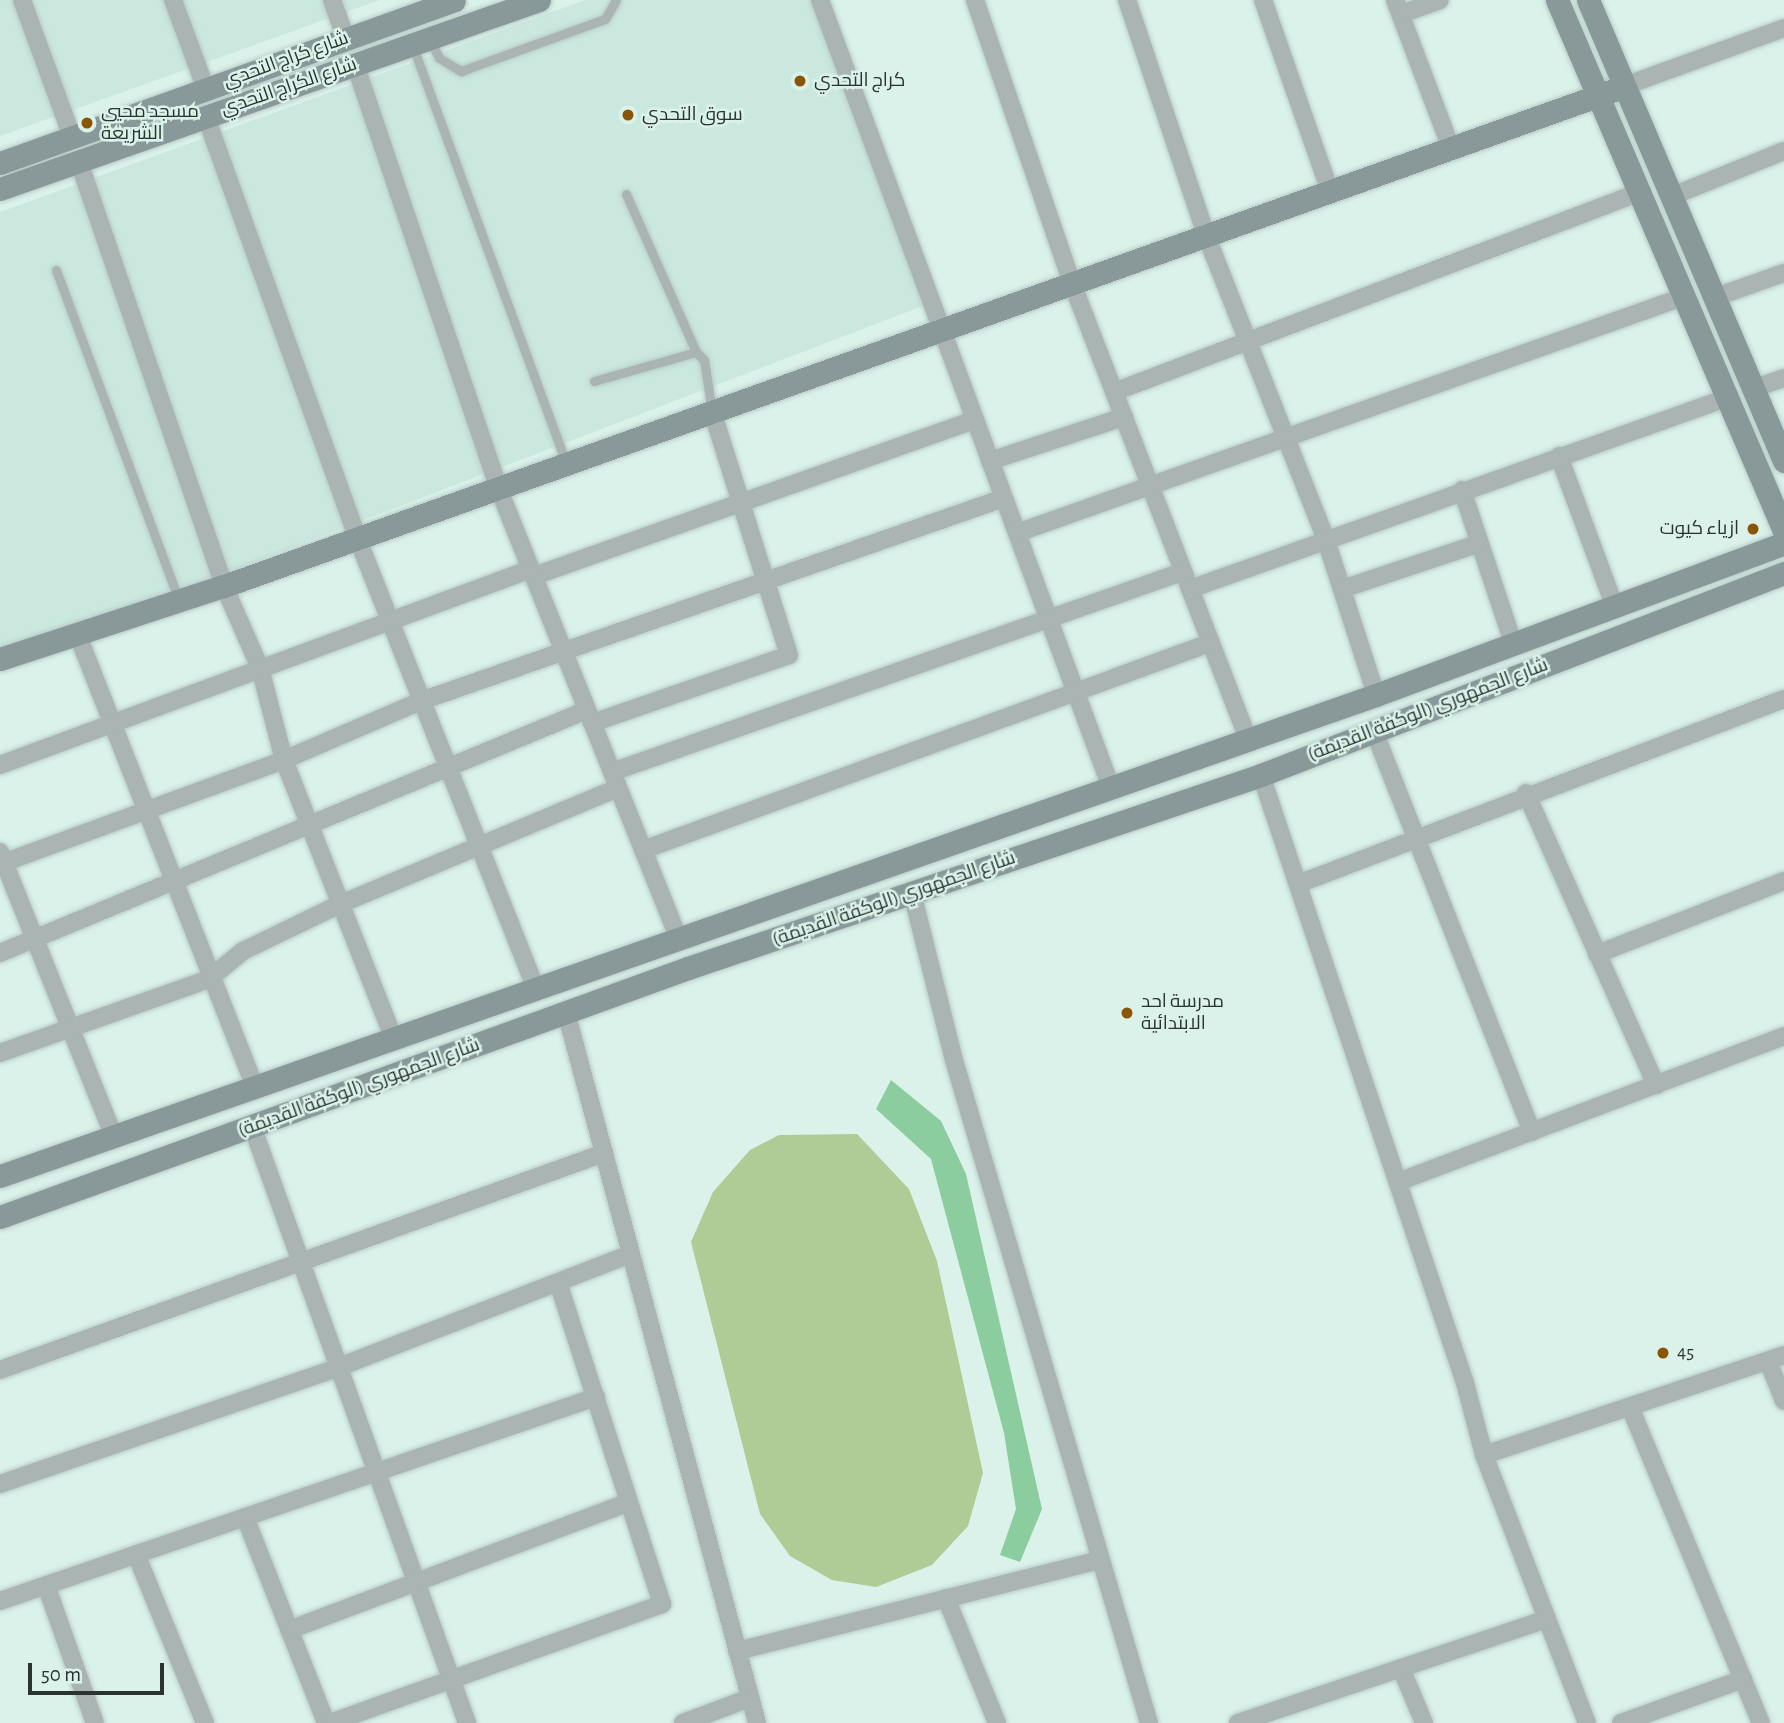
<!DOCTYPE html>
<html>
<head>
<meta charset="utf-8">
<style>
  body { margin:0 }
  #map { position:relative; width:1784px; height:1723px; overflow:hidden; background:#dbf2eb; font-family:"Alegreya Sans",Cairo,sans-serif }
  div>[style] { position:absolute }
  .built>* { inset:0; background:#cae8de }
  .green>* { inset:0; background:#afcc97 }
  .building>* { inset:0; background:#8bcd9e }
  .roads { filter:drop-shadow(0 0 2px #b8ccc6) drop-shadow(0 0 2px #b8ccc6) }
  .lane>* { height:9px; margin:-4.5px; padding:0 4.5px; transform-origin:4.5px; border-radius:4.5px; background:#a9b4b3 }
  .street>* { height:18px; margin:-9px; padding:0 9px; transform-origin:9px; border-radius:9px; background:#a9b4b3 }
  .secondary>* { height:23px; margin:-11.5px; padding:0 11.5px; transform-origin:11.5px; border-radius:11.5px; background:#899898 }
  .dots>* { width:19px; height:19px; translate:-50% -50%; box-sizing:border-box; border:4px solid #dbf2eb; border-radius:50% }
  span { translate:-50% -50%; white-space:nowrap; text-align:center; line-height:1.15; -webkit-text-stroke:5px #dbf2eb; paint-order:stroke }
  .street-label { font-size:19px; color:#2a3330 }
  .poi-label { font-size:19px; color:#2a3330 }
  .left { translate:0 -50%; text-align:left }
  .right { translate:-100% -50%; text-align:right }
  .scale { position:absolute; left:28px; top:1663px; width:136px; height:32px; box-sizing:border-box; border:4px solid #2a3330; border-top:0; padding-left:9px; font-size:21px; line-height:24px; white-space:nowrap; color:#2a3330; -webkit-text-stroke:5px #dbf2eb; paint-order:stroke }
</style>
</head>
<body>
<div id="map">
  <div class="built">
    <div style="clip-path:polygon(0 0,380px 0,0 136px)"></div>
    <div style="clip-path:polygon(585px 0,811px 0,928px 304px,0 659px,0 212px)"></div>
  </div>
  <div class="green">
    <div style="clip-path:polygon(857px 1134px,909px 1189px,937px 1261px,983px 1473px,968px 1526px,932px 1565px,876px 1587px,832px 1580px,790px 1556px,760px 1514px,691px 1242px,713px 1192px,750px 1150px,779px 1135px)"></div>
  </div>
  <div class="building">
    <div style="clip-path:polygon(891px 1080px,941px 1121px,966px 1174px,1042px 1509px,1020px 1562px,1000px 1555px,1016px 1509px,1004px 1433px,931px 1159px,876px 1109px)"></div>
  </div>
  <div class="roads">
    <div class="lane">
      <div style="left:430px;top:40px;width:20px;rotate:63deg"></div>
      <div style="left:439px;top:58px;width:26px;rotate:31deg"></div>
      <div style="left:461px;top:71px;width:153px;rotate:-19.9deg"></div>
      <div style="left:605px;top:19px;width:22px;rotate:-60deg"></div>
      <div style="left:413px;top:47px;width:442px;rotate:69.8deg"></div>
      <div style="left:626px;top:194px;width:173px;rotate:66.1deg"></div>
      <div style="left:56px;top:270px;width:350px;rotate:69.6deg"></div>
      <div style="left:594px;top:381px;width:106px;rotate:-15.9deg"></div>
      <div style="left:696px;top:352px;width:11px;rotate:45deg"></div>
      <div style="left:704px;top:360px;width:52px;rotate:81.1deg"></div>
    </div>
    <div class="street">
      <div style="left:22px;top:0;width:146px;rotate:69.9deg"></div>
      <div style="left:173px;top:0;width:95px;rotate:69.7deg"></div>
      <div style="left:332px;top:0;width:41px;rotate:70.3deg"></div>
      <div style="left:820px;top:0;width:837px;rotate:69.72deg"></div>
      <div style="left:975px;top:0;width:299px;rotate:71.1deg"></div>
      <div style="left:1072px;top:283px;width:490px;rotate:68.9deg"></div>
      <div style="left:1127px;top:0;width:248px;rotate:71.4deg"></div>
      <div style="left:1206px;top:235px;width:328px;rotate:68.5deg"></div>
      <div style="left:1326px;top:540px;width:163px;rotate:72.1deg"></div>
      <div style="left:1263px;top:0;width:202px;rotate:70.7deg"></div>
      <div style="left:1395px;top:0;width:158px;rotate:69.3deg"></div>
      <div style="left:1401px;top:14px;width:41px;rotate:-19.7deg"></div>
      <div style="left:355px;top:64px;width:447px;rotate:71.3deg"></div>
      <div style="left:498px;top:487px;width:486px;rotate:68.2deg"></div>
      <div style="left:1622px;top:87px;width:172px;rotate:-20deg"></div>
      <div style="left:206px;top:117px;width:446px;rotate:70.2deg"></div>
      <div style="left:357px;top:537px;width:488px;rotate:68.4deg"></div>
      <div style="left:79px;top:162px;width:448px;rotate:71.1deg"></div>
      <div style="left:224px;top:586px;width:90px;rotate:66.3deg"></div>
      <div style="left:260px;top:668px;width:95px;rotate:75.4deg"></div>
      <div style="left:284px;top:760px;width:300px;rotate:68.5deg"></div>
      <div style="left:1670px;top:197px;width:123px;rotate:-22deg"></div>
      <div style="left:1713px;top:298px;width:75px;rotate:-19.4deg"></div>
      <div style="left:1752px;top:389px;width:34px;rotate:-19deg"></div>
      <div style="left:1114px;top:392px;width:561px;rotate:-20.8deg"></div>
      <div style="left:1559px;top:456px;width:159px;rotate:69.7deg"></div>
      <div style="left:990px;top:461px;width:141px;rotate:-18.2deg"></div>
      <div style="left:1462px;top:490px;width:163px;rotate:71.5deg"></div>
      <div style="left:1017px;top:533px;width:707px;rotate:-19.51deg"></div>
      <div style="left:534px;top:576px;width:467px;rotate:-19.5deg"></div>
      <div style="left:1190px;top:589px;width:567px;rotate:-19.59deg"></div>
      <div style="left:1342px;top:589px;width:145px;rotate:-18.4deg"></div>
      <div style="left:77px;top:633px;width:485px;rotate:68.6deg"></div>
      <div style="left:592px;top:723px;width:208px;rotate:-19deg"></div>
      <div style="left:789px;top:655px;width:256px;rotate:-107.5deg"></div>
      <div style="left:1374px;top:731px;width:431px;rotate:68.5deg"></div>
      <div style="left:0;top:765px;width:566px;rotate:-20.26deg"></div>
      <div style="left:612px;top:772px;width:604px;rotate:-19.33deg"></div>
      <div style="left:1261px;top:775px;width:641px;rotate:71.45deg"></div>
      <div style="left:1465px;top:1383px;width:74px;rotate:75.2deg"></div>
      <div style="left:1484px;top:1455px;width:287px;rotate:69deg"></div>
      <div style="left:1526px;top:793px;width:320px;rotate:66deg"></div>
      <div style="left:643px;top:850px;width:604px;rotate:-20.06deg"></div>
      <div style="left:0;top:852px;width:305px;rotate:68.2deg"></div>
      <div style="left:0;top:864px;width:302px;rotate:-20.1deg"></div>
      <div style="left:284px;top:760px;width:149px;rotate:-23.3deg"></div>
      <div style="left:421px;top:701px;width:617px;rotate:-19.2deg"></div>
      <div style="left:1298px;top:884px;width:520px;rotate:-20.84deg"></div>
      <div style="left:912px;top:893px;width:172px;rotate:75.9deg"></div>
      <div style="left:954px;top:1060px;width:691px;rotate:73.61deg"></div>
      <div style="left:0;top:953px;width:635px;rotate:-22.49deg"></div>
      <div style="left:1597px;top:954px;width:201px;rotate:-21.3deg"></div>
      <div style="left:566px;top:1012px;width:736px;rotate:74.96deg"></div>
      <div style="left:0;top:1053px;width:222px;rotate:-19.5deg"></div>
      <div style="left:209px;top:979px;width:44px;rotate:-39.5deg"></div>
      <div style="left:243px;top:951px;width:106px;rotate:-25.8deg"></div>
      <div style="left:338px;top:905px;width:303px;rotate:-22.7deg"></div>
      <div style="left:252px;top:1126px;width:635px;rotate:70.19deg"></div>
      <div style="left:1398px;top:1182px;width:413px;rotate:-20.7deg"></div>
      <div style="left:1768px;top:1361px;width:43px;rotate:68.2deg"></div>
      <div style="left:0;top:1370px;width:642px;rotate:-19.76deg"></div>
      <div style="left:1630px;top:1407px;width:342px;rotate:67.5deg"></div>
      <div style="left:1484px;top:1455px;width:316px;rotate:-18.4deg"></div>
      <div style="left:0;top:1484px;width:359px;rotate:-19deg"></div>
      <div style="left:339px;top:1367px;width:313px;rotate:-21.2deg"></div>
      <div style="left:245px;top:1517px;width:221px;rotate:68.5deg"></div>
      <div style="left:136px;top:1554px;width:183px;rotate:67.8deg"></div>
      <div style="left:46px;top:1585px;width:146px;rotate:70.5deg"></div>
      <div style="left:946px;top:1598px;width:135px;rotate:67.8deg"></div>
      <div style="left:0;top:1601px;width:630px;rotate:-18.9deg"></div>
      <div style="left:289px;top:1630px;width:363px;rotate:-20.6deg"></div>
      <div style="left:737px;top:1651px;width:372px;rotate:-14.1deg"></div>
      <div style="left:1401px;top:1668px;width:60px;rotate:67.3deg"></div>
      <div style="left:330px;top:1723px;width:353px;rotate:-19.7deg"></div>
      <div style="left:662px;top:1604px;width:335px;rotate:-107.9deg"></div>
      <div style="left:683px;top:1723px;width:72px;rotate:-20.5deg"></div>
      <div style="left:1238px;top:1723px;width:326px;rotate:-18.6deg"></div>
      <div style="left:1621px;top:1723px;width:130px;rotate:-19.8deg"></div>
    </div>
    <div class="secondary">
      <div style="left:1557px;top:0;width:577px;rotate:66.85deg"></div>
      <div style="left:1588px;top:0;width:501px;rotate:66.97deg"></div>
      <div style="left:0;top:163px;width:482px;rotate:-19.7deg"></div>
      <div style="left:0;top:189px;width:571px;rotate:-19.32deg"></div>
      <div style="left:0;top:659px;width:236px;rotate:-18.1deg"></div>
      <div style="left:224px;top:586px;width:1484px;rotate:-19.64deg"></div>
      <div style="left:0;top:1176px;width:1458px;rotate:-19.27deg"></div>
      <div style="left:1376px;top:695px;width:435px;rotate:-20.4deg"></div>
      <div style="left:0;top:1217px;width:732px;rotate:-19.9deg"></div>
      <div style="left:688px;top:968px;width:605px;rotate:-18.61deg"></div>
      <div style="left:1261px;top:775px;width:561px;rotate:-21.12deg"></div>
    </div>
  </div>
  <div class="dots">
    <div style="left:800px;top:81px;background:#8a5504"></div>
    <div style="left:628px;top:115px;background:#8a5504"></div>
    <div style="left:87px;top:123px;background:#8a5504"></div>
    <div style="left:1753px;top:529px;background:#8a5504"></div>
    <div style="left:1127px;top:1013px;background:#8a5504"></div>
    <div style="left:1663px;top:1353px;background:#8a5504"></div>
  </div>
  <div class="street-label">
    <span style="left:286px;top:60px;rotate:-20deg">شارع كراج التحدي</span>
    <span style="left:289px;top:87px;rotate:-19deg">شارع الكراج التحدي</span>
    <span style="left:1428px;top:710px;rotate:-21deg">شارع الجمهوري (الوكفة القديمة)</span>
    <span style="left:894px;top:899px;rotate:-19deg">شارع الجمهوري (الوكفة القديمة)</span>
    <span style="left:359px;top:1088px;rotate:-20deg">شارع الجمهوري (الوكفة القديمة)</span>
  </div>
  <div class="poi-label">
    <span class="left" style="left:814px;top:81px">كراج التحدي</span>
    <span class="left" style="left:101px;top:123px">مسجد محيي<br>الشريعة</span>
    <span class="left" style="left:642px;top:115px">سوق التحدي</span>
    <span class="right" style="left:1739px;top:529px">ازياء كيوت</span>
    <span class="left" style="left:1141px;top:1013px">مدرسة احد<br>الابتدائية</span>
    <span class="left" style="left:1677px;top:1353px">45</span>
  </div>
  <div class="scale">50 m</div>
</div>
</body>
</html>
